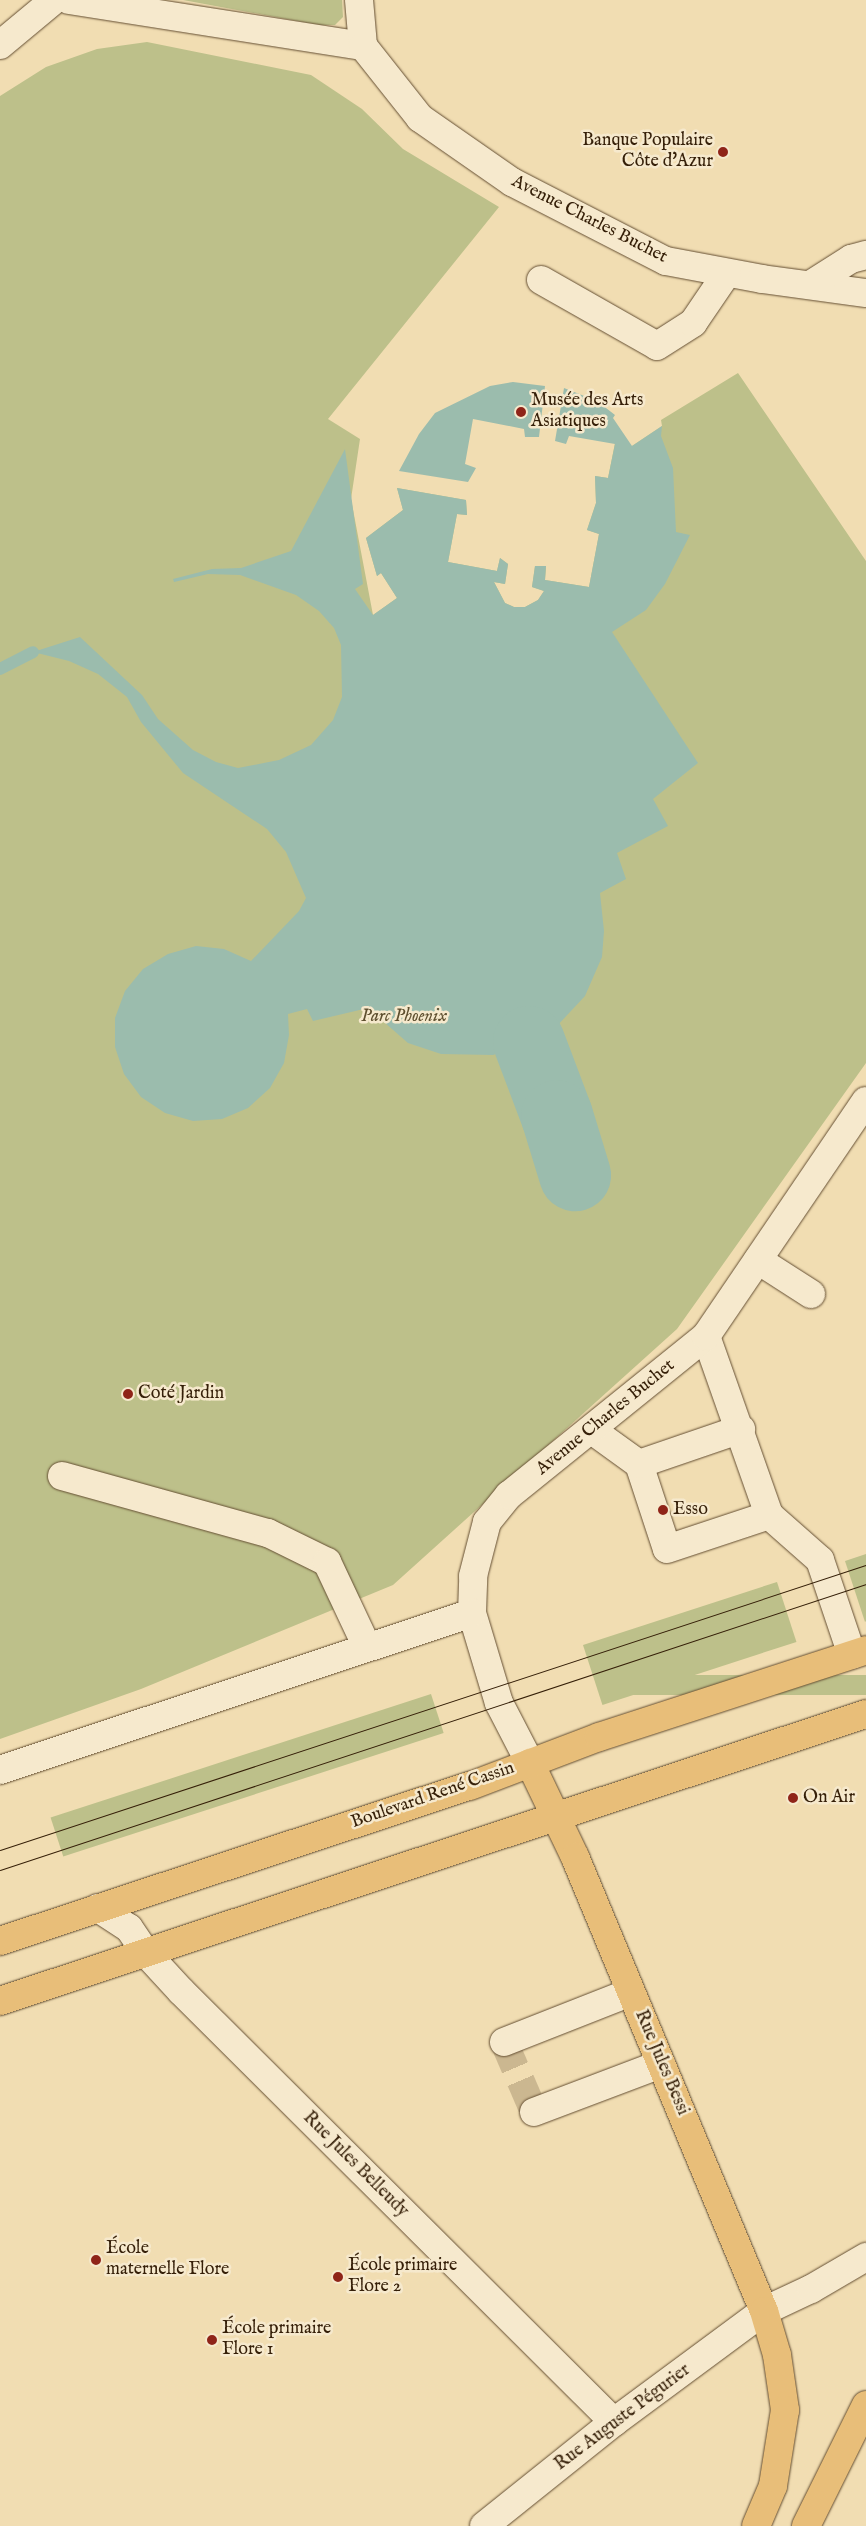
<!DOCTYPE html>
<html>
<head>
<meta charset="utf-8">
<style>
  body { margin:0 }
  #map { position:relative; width:866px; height:2526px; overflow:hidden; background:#f1ddb2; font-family:"IM FELL English",serif }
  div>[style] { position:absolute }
  .green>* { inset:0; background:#bdc08a; transform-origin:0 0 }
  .water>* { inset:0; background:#9bbcad }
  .stream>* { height:12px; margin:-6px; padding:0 6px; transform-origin:6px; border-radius:6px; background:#9bbcad }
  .river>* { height:72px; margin:-36px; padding:0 36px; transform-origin:36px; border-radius:36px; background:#9bbcad }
  .minor-tunnel>* { height:28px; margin-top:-14px; transform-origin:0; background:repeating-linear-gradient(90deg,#cbb790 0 28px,transparent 0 42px) }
  .roads { filter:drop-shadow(0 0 1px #644e32) drop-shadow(0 0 1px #644e32) }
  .minor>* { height:28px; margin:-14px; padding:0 14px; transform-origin:14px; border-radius:14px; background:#f6e9cd }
  .major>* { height:28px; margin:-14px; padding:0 14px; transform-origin:14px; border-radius:14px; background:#e8be79 }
  .tram>* { height:1px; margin:-0.5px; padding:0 0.5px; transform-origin:0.5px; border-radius:0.5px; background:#351f08 }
  .dots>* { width:14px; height:14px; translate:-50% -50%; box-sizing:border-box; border:2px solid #f6e9cd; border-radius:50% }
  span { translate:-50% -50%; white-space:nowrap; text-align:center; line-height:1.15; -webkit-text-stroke:5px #f6e9cd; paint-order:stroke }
  .poi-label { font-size:18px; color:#351f08 }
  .right { translate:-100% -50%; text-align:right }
  .left { translate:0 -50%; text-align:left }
  .street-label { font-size:18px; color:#351f08 }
  .park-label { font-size:18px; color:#5e4f2f; font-style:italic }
</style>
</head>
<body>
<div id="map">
  <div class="green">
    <div style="clip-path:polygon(183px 0,342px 0,343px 17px,335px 25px,319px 25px)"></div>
    <div style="clip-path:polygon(147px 42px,311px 75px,362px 109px,403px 149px,499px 207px,328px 419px,360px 439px,351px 499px,373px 615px,397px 598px,381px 573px,377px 576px,366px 538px,403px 510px,397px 488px,466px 500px,467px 515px,457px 514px,448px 562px,497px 571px,500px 558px,508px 564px,505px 584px,494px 582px,505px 603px,514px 607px,525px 607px,538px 600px,544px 591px,532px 587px,535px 566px,546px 566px,545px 580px,589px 587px,599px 534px,587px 530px,596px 503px,595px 476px,608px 478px,615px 443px,632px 446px,662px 426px,661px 420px,738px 373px,866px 561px,866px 1063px,677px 1329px,393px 1585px,141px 1689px,0 1739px,0 96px,46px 67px,97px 49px)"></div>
    <div style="clip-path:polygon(866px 1554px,866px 1621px,865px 1622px,845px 1561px)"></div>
    <div style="left:777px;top:1582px;width:63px;height:204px;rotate:72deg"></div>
    <div style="left:866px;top:1675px;width:20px;height:260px;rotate:90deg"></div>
    <div style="left:431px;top:1694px;width:41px;height:400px;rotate:72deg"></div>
  </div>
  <div class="water">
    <div style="clip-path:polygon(513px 382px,545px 386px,539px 437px,525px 437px,524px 429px,473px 419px,465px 464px,476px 468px,468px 482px,399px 471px,419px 434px,435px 413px,490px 386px)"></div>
    <div style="clip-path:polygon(564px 388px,597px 401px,615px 415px,613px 418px,632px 446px,662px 426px,661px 436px,673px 468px,676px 532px,690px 535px,665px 584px,646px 610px,612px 632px,698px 763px,653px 799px,668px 826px,617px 853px,626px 879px,600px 893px,604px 931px,602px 957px,585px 996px,556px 1027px,524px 1044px,493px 1055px,441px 1054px,408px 1043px,368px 1008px,313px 1021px,307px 1009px,288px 1014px,289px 1035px,284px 1063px,270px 1088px,248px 1108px,222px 1119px,193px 1121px,165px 1113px,141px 1097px,124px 1074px,115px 1047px,115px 1018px,125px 991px,143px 969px,168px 954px,196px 946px,224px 949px,251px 961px,299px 911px,306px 898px,286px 852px,267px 829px,183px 773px,141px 722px,127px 697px,98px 674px,69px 661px,33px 652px,80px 637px,142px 695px,158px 719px,193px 750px,216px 762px,238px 768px,279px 760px,311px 745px,333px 720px,342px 697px,341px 645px,334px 628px,319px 611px,296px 595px,240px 575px,208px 574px,174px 582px,173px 579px,212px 569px,241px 568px,291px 551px,345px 449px,363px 584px,355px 589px,373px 615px,397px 598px,381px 573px,377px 576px,366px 538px,403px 510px,397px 488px,466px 500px,467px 515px,457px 514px,448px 562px,497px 571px,500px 558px,508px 564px,505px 584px,494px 582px,505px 603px,514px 607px,525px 607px,538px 600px,544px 591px,532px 587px,535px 566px,546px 566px,545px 580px,589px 587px,599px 534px,587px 530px,596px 503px,595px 476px,608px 478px,615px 444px,569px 436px,566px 444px,555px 441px)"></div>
  </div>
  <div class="stream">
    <div style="left:0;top:669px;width:37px;rotate:-27deg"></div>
  </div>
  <div class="river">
    <div style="left:529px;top:1042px;width:79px;rotate:69.3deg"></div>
    <div style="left:557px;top:1116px;width:62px;rotate:73deg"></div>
  </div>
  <div class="minor-tunnel">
    <div style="left:504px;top:2042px;width:76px;rotate:66.8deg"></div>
  </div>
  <div class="roads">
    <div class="minor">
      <div style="left:69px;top:0;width:298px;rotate:8.9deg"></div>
      <div style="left:359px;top:0;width:46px;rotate:85deg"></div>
      <div style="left:363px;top:46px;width:92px;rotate:51.6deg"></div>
      <div style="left:420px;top:118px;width:112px;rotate:34.8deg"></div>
      <div style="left:512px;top:182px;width:173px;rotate:27.2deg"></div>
      <div style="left:666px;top:261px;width:98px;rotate:10.6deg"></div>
      <div style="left:762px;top:279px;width:105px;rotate:7.7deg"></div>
      <div style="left:0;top:45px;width:70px;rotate:-39.8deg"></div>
      <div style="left:541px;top:280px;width:133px;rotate:29.6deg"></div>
      <div style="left:657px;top:346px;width:43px;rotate:-32.6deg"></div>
      <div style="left:693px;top:323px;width:60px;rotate:-55.8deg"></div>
      <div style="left:810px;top:285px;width:49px;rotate:-32.4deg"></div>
      <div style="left:851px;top:259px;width:16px;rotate:-15deg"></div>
      <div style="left:758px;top:1260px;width:63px;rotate:32.7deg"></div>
      <div style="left:706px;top:1336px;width:190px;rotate:70.6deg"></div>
      <div style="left:769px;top:1515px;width:68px;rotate:41.4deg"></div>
      <div style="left:820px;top:1560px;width:100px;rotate:71.4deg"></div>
      <div style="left:593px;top:1431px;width:57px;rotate:35.7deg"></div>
      <div style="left:639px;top:1464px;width:89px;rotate:71.8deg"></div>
      <div style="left:667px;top:1549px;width:108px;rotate:-18.4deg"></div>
      <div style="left:639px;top:1464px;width:108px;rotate:-18.9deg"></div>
      <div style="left:62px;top:1476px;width:214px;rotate:15.5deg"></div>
      <div style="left:268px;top:1533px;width:66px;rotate:26.2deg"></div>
      <div style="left:327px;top:1562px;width:94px;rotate:64.8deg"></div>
      <div style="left:530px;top:1763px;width:68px;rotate:-117.3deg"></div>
      <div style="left:499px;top:1703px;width:94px;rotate:-106.7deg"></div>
      <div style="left:472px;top:1613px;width:37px;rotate:-88deg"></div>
      <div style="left:473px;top:1576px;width:56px;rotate:-75.5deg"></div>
      <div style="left:487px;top:1522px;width:35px;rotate:-51deg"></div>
      <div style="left:509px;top:1495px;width:253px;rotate:-38.9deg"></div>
      <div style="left:706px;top:1336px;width:284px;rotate:-55.8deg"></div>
      <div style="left:0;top:1770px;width:497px;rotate:-18.4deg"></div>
      <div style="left:98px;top:1908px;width:37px;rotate:33deg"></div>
      <div style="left:129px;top:1928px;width:30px;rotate:56deg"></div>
      <div style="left:146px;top:1953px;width:52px;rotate:47.4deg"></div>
      <div style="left:181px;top:1991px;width:611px;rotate:44.87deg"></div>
      <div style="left:504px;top:2042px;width:136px;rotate:-21.5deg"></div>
      <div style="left:534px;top:2112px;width:136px;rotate:-20.7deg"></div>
      <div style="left:484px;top:2526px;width:166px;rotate:-38.7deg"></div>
      <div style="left:614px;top:2422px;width:187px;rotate:-36.5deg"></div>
      <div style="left:764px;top:2311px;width:52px;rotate:-25.1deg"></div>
      <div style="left:811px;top:2289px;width:64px;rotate:-30.2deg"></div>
    </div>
    <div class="major">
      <div style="left:530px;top:1763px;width:104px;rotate:64.4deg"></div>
      <div style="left:575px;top:1857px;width:492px;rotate:67.4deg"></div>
      <div style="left:764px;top:2311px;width:46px;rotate:73.5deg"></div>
      <div style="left:777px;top:2355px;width:56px;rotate:81.7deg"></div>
      <div style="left:785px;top:2410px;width:77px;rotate:99deg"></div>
      <div style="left:773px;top:2486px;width:43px;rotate:113deg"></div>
      <div style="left:0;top:1941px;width:495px;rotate:-18.3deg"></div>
      <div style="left:470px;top:1786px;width:138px;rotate:-20.8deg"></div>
      <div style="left:599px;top:1737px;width:281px;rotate:-18deg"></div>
      <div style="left:0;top:2001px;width:912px;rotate:-18.34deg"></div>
      <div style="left:806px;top:2526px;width:135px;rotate:-63.6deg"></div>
    </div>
  </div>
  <div class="tram">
    <div style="left:0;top:1850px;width:912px;rotate:-18.22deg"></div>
    <div style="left:0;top:1870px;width:912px;rotate:-18.28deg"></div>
  </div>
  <div class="dots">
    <div style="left:723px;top:152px;background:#8f2418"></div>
    <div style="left:521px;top:412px;background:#8f2418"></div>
    <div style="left:128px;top:1394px;background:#8f2418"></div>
    <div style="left:663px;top:1510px;background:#8f2418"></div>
    <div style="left:793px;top:1798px;background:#8f2418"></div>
    <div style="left:96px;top:2260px;background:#8f2418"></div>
    <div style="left:338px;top:2277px;background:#8f2418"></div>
    <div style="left:212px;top:2340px;background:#8f2418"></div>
  </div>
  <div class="poi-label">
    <span class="right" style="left:713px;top:152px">Banque Populaire<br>Côte d'Azur</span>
    <span class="left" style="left:531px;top:412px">Musée des Arts<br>Asiatiques</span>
    <span class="left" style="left:138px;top:1394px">Coté Jardin</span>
    <span class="left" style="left:673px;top:1510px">Esso</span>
    <span class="left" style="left:803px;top:1798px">On Air</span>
    <span class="left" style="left:106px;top:2260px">École<br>maternelle Flore</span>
    <span class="left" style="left:348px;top:2277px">École primaire<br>Flore 2</span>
    <span class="left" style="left:222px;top:2340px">École primaire<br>Flore 1</span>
  </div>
  <div class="street-label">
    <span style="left:589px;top:220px;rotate:27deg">Avenue Charles Buchet</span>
    <span style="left:606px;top:1418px;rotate:-39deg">Avenue Charles Buchet</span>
    <span style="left:433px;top:1796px;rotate:-19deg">Boulevard René Cassin</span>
    <span style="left:661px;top:2063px;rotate:67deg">Rue Jules Bessi</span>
    <span style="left:355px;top:2165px;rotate:45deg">Rue Jules Belleudy</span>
    <span style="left:623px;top:2418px;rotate:-37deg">Rue Auguste Pégurier</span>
  </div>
  <div class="park-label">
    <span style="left:404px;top:1017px">Parc Phoenix</span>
  </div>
</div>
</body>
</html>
